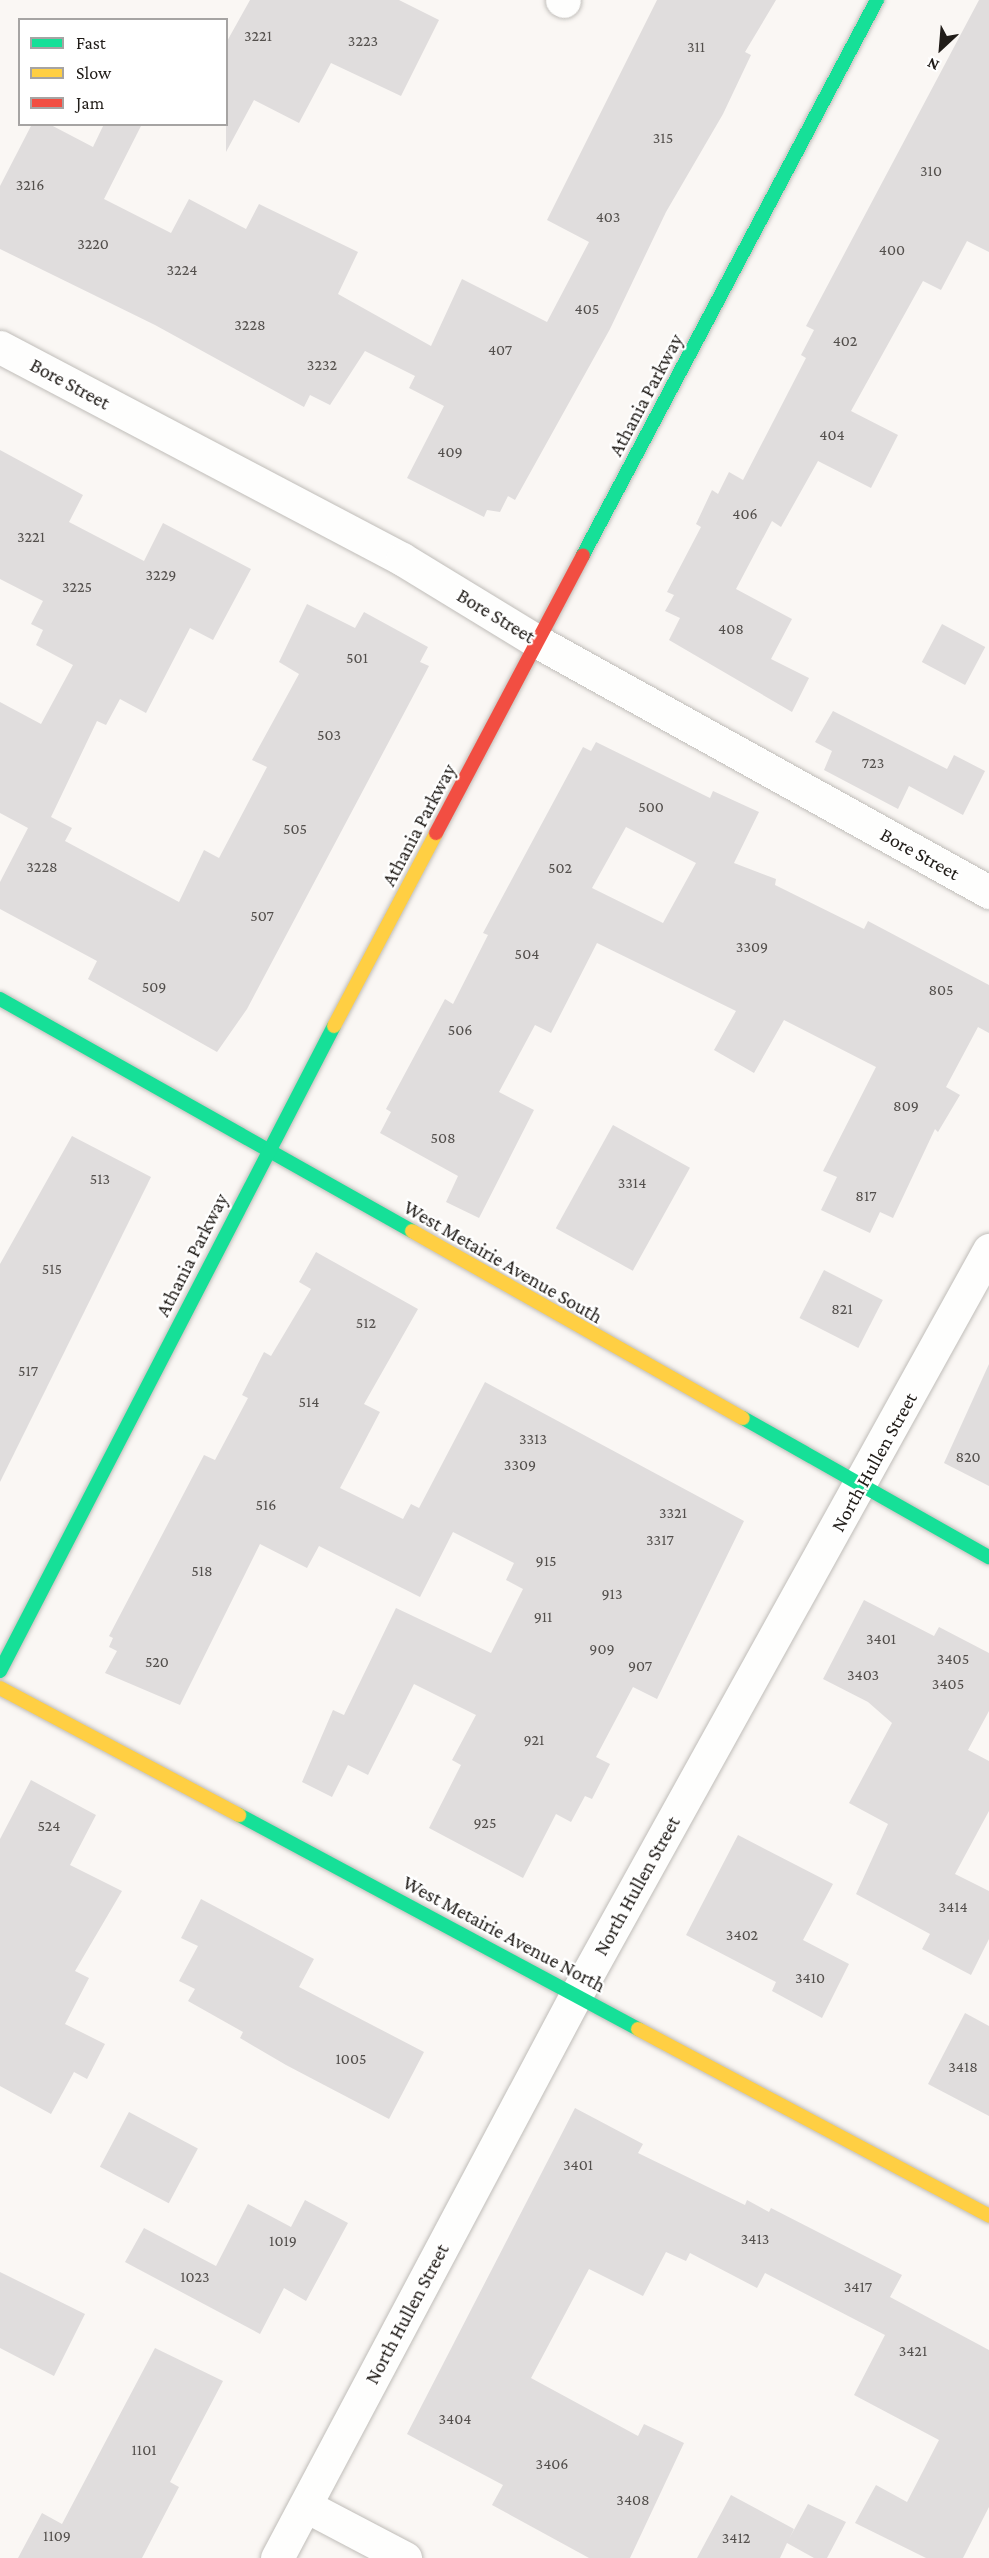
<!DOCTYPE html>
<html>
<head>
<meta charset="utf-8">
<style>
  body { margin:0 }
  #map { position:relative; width:989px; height:2558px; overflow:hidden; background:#faf7f4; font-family:"Crimson Pro",serif }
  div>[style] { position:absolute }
  .building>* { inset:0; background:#e0dddd; transform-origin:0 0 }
  .roads { filter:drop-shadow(0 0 2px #c0bdb9) drop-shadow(0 0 2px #c0bdb9) }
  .street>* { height:33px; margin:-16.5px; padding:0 16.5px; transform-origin:16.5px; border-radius:16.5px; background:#fefefd }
  .fast>* { height:14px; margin:-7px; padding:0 7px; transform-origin:7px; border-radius:7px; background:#16e098 }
  .slow>* { height:14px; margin:-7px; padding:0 7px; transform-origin:7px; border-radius:7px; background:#ffcf43 }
  .jam>* { height:14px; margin:-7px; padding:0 7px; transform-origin:7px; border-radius:7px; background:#f24e42 }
  span { translate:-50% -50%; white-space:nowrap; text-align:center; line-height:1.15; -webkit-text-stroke:4.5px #fff; paint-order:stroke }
  .number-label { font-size:16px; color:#534f4c }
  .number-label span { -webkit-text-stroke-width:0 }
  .street-label { font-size:20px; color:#201c18 }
  .legend { position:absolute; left:18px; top:18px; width:210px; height:108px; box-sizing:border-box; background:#fff; border:2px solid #a6a4a3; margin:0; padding:8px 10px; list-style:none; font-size:18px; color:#201c18 }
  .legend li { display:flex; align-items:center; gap:12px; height:30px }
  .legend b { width:30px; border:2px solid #a6a4a3 }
  .north { position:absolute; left:911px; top:18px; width:60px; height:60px; -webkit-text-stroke:4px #fff; paint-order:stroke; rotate:206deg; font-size:16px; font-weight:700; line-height:24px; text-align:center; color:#201c18 }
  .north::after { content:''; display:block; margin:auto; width:21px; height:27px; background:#201c18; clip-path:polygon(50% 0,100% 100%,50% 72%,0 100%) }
</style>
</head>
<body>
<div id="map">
  <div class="building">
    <div style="clip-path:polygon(250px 0,399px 0,439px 20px,401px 96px,331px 63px,299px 123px,254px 100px,226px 152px,226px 43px)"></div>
    <div style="clip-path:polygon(657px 0,776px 0,745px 52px,751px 55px,723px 114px,666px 212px,610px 329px,515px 500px,508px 496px,500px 512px,487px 510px,484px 517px,407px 478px,444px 406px,409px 388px,415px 376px,365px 351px,330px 405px,310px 395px,304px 407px,155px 325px,0 249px,0 186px,32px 124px,49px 124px,93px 147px,104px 124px,142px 124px,104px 199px,171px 233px,189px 199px,246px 229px,259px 204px,358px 252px,338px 294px,431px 346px,462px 279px,547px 322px,589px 242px,547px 220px)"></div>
    <div style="clip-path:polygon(979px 0,989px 0,989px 252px,967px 241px,941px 290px,923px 281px,851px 411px,898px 435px,871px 488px,818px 461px,781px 527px,772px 521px,736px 589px,792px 619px,771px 659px,809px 678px,792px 712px,669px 640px,680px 618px,665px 611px,674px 595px,667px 592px,701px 527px,696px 524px,712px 490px,718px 494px,729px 472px,743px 480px,806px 358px,801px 355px,814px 330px,806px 326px)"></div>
    <div style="clip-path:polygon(0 450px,83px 495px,69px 522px,144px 561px,163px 523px,251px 569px,213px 640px,190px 628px,146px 713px,120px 699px,106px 725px,97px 721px,51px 817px,72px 828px,65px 841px,179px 902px,204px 850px,219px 858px,267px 767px,252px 760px,299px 674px,279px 662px,307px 604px,355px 628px,364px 612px,428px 647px,420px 662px,429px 666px,419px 685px,247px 1009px,217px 1052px,88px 979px,97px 961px,0 909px,0 882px,28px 828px,0 813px,0 702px,41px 724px,73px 665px,36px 645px,43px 630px,31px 624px,43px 601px,0 579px)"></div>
    <div style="left:942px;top:624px;width:49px;height:43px;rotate:28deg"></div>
    <div style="clip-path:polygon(833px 711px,947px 769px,954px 755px,985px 771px,963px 815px,909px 786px,898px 809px,824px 770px,832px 751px,815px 742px)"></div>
    <div style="clip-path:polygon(evenodd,596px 742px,710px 798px,713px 791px,759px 812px,734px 863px,776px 879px,775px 885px,864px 929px,868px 921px,989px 985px,989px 1033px,978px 1027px,946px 1087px,960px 1095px,938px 1132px,935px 1129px,893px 1218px,880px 1212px,870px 1233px,821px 1210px,837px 1177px,823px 1171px,876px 1067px,784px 1020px,754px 1073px,714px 1050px,736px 1011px,597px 943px,551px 1033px,535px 1025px,499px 1092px,534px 1110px,479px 1218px,446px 1202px,458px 1176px,380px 1133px,391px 1112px,386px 1109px,445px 999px,453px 1004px,488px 935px,483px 933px,583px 747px,591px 751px,596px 742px,626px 827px,696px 863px,663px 923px,592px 888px,626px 827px)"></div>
    <div style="left:613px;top:1125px;width:88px;height:118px;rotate:29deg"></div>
    <div style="clip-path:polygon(72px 1136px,151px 1177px,0 1482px,0 1264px)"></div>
    <div style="clip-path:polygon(316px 1252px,418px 1309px,364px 1404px,380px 1412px,340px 1488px,403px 1519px,411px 1504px,419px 1508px,485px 1382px,744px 1521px,657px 1699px,633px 1687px,596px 1757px,610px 1764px,592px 1799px,585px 1796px,571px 1822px,556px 1814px,523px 1878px,429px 1828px,461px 1765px,452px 1760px,476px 1715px,414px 1684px,368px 1775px,348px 1765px,332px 1797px,302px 1782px,333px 1710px,344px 1715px,396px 1608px,491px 1653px,523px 1589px,506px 1580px,514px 1563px,453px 1532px,420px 1597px,319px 1546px,307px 1568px,260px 1544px,180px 1705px,105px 1673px,117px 1651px,109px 1647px,113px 1638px,109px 1636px,204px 1455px,215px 1460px,248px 1398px,242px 1395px,264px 1352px,271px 1356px,311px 1289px,299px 1282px)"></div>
    <div style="left:824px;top:1270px;width:66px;height:54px;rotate:27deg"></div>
    <div style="clip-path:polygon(989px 1364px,989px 1486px,944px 1463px)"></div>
    <div style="clip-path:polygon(864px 1600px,934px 1636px,939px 1627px,989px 1653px,989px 1711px,968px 1750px,989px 1761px,989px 1811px,955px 1874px,989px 1891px,989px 1939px,971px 1975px,922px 1949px,930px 1934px,856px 1894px,888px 1824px,849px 1803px,892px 1723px,868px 1702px,823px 1679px)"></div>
    <div style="clip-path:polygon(31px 1780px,96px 1815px,70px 1865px,122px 1891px,75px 1971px,89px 1978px,65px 2024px,105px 2044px,87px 2079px,74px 2072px,51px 2114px,0 2086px,0 1839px)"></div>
    <div style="clip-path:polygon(738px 1835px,833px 1884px,803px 1940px,849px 1964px,822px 2018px,772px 1991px,776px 1982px,686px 1935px)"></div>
    <div style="clip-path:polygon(201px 1899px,314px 1959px,299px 1987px,424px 2052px,389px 2119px,286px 2065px,240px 2038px,243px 2032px,188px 2001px,195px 1989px,179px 1981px,198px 1946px,181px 1938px)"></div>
    <div style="clip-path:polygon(965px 2013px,989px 2026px,989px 2116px,928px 2084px)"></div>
    <div style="clip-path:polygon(575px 2108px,643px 2144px,638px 2153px,745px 2205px,747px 2200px,769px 2212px,771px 2208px,902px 2275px,890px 2297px,989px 2350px,989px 2507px,963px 2558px,926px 2558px,855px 2523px,876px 2485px,907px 2502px,939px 2440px,854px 2395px,885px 2335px,765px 2273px,757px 2288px,690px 2253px,686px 2261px,666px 2252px,643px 2296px,589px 2269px,531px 2378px,638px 2436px,644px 2424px,684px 2443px,630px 2558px,589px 2558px,492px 2505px,503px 2485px,407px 2434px)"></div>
    <div style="left:129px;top:2112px;width:78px;height:62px;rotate:28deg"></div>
    <div style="clip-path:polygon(305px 2200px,348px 2223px,306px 2301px,284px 2288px,260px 2334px,125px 2262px,144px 2228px,216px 2266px,248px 2204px,291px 2227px)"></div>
    <div style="clip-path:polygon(0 2272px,85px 2314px,54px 2376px,0 2348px)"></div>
    <div style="clip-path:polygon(155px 2348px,223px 2381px,170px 2482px,179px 2487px,142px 2558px,18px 2558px,42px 2513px,62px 2524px)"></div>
    <div style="clip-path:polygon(731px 2495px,794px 2529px,789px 2539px,808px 2504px,846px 2522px,827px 2558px,814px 2558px,787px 2543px,780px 2558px,697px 2558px)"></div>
  </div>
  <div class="roads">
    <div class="street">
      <div style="left:562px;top:0;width:2px;rotate:27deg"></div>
      <div style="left:0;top:347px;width:454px;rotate:27.8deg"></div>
      <div style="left:402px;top:559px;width:159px;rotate:31.4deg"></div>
      <div style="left:538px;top:642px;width:516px;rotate:29deg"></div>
      <div style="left:306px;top:2506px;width:112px;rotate:27.7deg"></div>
      <div style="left:277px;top:2558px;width:637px;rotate:-62.03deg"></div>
      <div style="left:576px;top:1995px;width:852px;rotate:-61deg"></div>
    </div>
    <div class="fast">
      <div style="left:583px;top:555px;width:628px;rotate:-62.09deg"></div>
      <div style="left:0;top:999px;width:473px;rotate:29.4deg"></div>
      <div style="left:743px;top:1418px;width:283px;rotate:29.5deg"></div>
      <div style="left:0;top:1671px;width:726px;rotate:-62.62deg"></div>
      <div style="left:239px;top:1815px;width:453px;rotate:28.2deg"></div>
    </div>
    <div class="slow">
      <div style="left:334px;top:1026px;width:218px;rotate:-62.1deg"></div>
      <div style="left:412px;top:1231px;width:380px;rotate:29.5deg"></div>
      <div style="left:0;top:1688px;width:271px;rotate:28deg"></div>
      <div style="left:638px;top:2029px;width:398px;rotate:28deg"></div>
    </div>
    <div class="jam">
      <div style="left:436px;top:833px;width:314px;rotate:-62.1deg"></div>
    </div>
  </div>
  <div class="number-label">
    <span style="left:258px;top:36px">3221</span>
    <span style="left:363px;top:41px">3223</span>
    <span style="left:696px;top:47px">311</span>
    <span style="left:663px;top:138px">315</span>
    <span style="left:931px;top:171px">310</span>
    <span style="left:30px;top:185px">3216</span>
    <span style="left:608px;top:217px">403</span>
    <span style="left:93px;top:244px">3220</span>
    <span style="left:892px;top:250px">400</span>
    <span style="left:182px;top:270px">3224</span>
    <span style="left:587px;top:309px">405</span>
    <span style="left:250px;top:325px">3228</span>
    <span style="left:845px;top:341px">402</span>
    <span style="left:500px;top:350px">407</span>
    <span style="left:322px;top:365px">3232</span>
    <span style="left:832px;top:435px">404</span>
    <span style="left:450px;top:452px">409</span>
    <span style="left:745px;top:514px">406</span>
    <span style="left:31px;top:537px">3221</span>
    <span style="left:161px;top:575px">3229</span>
    <span style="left:77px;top:587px">3225</span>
    <span style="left:731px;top:629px">408</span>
    <span style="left:357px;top:658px">501</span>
    <span style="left:329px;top:735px">503</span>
    <span style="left:873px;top:763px">723</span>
    <span style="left:651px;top:807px">500</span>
    <span style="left:295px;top:829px">505</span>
    <span style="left:42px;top:867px">3228</span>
    <span style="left:560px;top:868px">502</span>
    <span style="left:262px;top:916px">507</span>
    <span style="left:752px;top:947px">3309</span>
    <span style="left:527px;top:954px">504</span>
    <span style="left:154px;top:987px">509</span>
    <span style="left:941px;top:990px">805</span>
    <span style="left:460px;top:1030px">506</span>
    <span style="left:906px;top:1106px">809</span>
    <span style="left:443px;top:1138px">508</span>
    <span style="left:100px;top:1179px">513</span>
    <span style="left:632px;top:1183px">3314</span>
    <span style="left:866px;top:1196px">817</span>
    <span style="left:52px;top:1269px">515</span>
    <span style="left:842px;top:1309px">821</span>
    <span style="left:366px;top:1323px">512</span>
    <span style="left:28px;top:1371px">517</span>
    <span style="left:309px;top:1402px">514</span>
    <span style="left:533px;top:1439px">3313</span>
    <span style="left:968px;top:1457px">820</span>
    <span style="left:520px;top:1465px">3309</span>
    <span style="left:266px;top:1505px">516</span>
    <span style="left:673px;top:1513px">3321</span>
    <span style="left:660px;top:1540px">3317</span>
    <span style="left:546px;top:1561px">915</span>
    <span style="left:202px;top:1571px">518</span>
    <span style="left:612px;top:1594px">913</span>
    <span style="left:543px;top:1617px">911</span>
    <span style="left:881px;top:1639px">3401</span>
    <span style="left:602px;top:1649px">909</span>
    <span style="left:953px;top:1659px">3405</span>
    <span style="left:157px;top:1662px">520</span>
    <span style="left:640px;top:1666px">907</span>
    <span style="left:863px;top:1675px">3403</span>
    <span style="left:948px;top:1684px">3405</span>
    <span style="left:534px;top:1740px">921</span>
    <span style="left:485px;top:1823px">925</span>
    <span style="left:49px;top:1826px">524</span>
    <span style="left:953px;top:1907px">3414</span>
    <span style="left:742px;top:1935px">3402</span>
    <span style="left:810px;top:1978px">3410</span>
    <span style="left:351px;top:2059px">1005</span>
    <span style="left:963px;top:2067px">3418</span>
    <span style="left:578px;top:2165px">3401</span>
    <span style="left:755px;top:2239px">3413</span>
    <span style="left:283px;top:2241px">1019</span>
    <span style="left:195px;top:2277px">1023</span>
    <span style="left:858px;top:2287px">3417</span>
    <span style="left:913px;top:2351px">3421</span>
    <span style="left:455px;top:2419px">3404</span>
    <span style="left:144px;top:2450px">1101</span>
    <span style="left:552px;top:2464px">3406</span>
    <span style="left:633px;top:2500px">3408</span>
    <span style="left:57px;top:2536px">1109</span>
    <span style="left:736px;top:2538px">3412</span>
  </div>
  <div class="street-label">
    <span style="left:70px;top:384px;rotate:28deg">Bore Street</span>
    <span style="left:646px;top:395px;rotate:-62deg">Athania Parkway</span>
    <span style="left:496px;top:616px;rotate:31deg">Bore Street</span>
    <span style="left:419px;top:825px;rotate:-62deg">Athania Parkway</span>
    <span style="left:920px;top:854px;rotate:29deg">Bore Street</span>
    <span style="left:192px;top:1255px;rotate:-63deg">Athania Parkway</span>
    <span style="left:503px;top:1262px;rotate:30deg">West Metairie Avenue South</span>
    <span style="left:874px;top:1462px;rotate:-61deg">North Hullen Street</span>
    <span style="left:637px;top:1886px;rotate:-61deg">North Hullen Street</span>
    <span style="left:504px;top:1934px;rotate:28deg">West Metairie Avenue North</span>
    <span style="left:407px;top:2314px;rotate:-62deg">North Hullen Street</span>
  </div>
  <ul class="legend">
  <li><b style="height:8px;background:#16e098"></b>Fast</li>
  <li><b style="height:8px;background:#ffcf43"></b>Slow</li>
  <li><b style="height:8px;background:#f24e42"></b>Jam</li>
  </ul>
  <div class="north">N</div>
</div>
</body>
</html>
